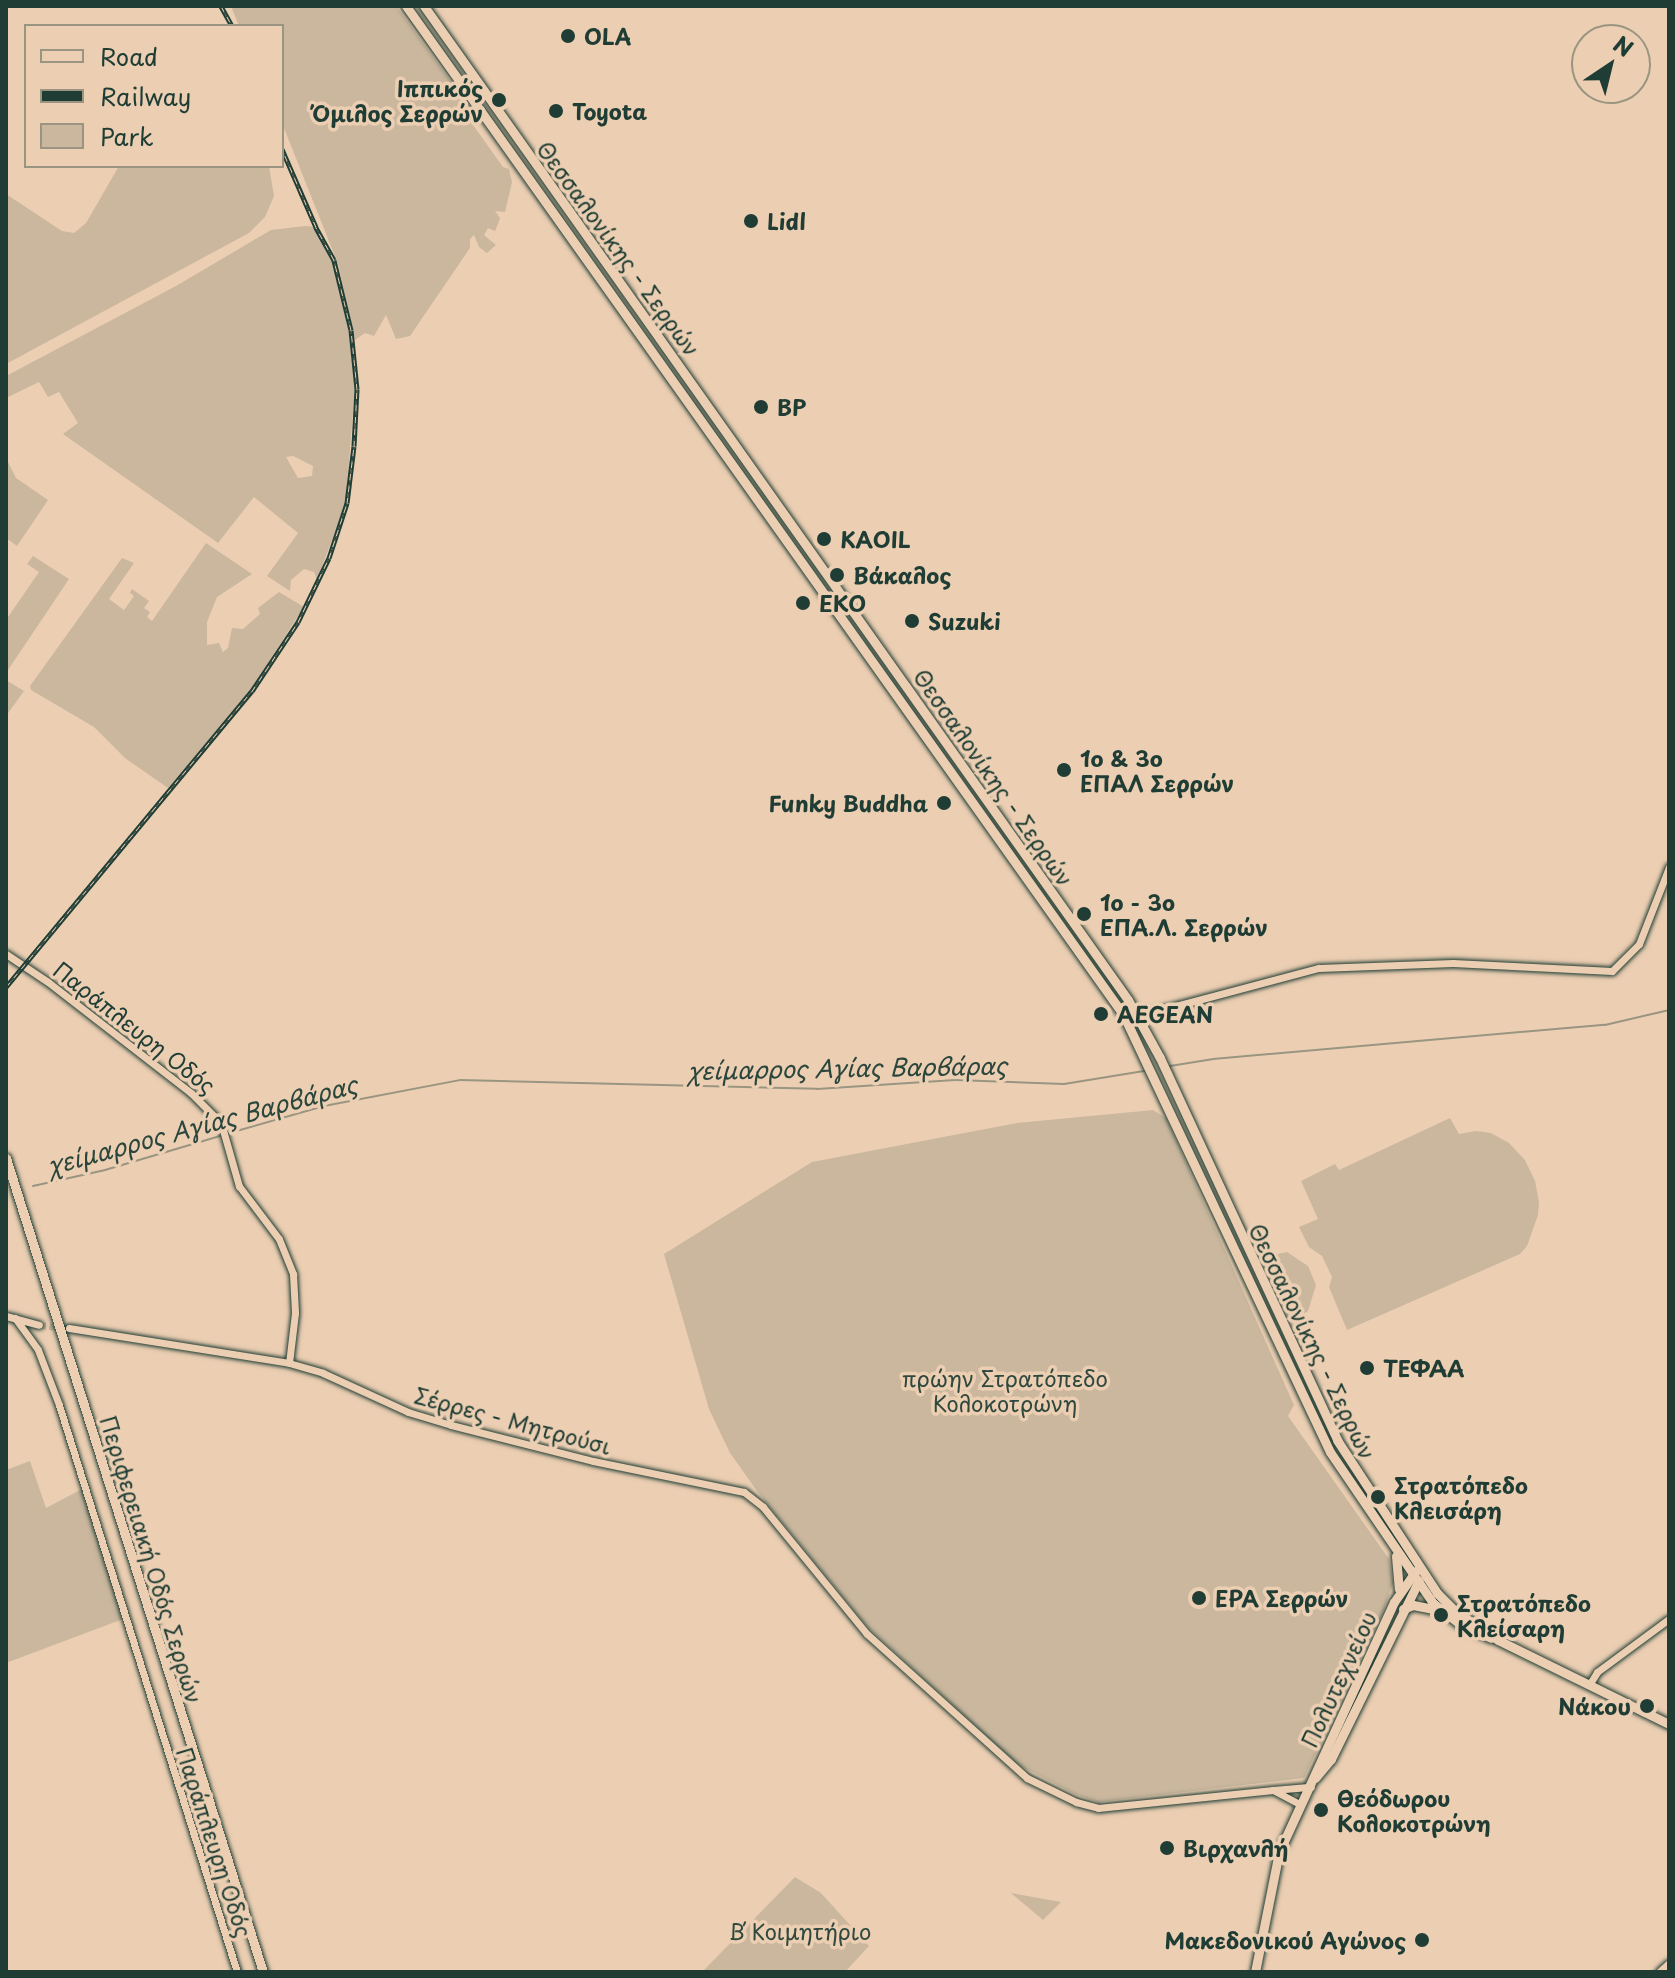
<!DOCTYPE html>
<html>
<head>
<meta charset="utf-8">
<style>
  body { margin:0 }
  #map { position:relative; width:1675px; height:1978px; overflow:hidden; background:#eccfb3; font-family:"Playpen Sans",sans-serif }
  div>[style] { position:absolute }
  .green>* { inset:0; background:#cab79e }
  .stream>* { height:2px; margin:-1px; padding:0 1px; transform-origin:1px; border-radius:1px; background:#9a9581 }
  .minor-tunnel>* { height:7px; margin-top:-3.5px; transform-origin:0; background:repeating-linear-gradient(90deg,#c3b29a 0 7px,transparent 0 10.5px) }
  .roads { filter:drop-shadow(0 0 2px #1f3d34) drop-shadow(0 0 2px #1f3d34) }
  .minor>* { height:7px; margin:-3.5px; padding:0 3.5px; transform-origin:3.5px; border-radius:3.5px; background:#eccfb3 }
  .major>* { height:9px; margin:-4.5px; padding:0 4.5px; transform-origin:4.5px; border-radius:4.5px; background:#eccfb3 }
  .rail>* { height:5px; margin-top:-2.5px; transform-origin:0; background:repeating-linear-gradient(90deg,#eccfb3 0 6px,#1f3d34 0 12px); box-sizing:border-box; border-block:2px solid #1f3d34 }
  .dots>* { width:22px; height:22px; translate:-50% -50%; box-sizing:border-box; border:4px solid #eccfb3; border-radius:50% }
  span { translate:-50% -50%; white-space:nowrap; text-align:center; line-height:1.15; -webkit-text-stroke:7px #eccfb3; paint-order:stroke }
  .poi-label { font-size:22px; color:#1f3d34; font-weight:700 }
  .left { translate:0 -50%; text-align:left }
  .right { translate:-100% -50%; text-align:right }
  .street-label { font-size:22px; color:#1f3d34 }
  .park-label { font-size:22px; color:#30493f }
  .water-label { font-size:24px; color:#2b463c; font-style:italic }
  .frame { position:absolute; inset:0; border:8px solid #1f3d34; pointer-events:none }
  .legend { position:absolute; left:24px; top:24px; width:260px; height:144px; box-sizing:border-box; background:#eccfb3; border:2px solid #9a9580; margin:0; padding:10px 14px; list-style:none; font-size:24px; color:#1f3d34 }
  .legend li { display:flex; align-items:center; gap:16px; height:40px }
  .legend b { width:40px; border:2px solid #9a9580 }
  .north { position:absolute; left:1571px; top:24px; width:80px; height:80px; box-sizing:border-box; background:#eccfb3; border:2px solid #9a9580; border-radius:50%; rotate:35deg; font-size:22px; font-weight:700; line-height:32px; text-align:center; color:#1f3d34 }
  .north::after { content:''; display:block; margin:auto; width:28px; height:36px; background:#1f3d34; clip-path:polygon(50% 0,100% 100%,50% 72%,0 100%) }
</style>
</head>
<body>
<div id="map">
  <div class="green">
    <div style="clip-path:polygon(231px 6px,396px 6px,467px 104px,461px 108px,503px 167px,509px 169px,512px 182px,505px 212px,495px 211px,500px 218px,498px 224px,495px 231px,488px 228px,484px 235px,496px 245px,487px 253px,479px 247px,474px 235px,470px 239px,470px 248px,410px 336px,396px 339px,386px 315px,374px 336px,365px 333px,355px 340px,338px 264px,282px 123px,282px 26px,239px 26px)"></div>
    <div style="clip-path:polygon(119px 166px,269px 166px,274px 196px,265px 217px,249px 233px,6px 364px,6px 194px,62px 231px,74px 233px,86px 223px)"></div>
    <div style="clip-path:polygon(evenodd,305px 226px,318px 227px,333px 263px,348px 325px,355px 388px,346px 498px,336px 529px,317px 580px,314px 572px,304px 569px,291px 580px,290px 591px,267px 576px,298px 533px,254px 497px,218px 543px,63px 434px,78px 423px,59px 392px,48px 397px,39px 382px,6px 398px,6px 376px,176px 286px,271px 230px,305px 226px,293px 456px,313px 466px,312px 476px,298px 478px,286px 457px,293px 456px)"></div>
    <div style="clip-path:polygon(6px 458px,16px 478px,48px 500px,17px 546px,6px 538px)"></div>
    <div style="clip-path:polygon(206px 543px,252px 574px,217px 597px,207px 622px,207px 645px,219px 643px,223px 652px,228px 648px,232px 628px,243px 629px,260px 614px,258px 608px,279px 592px,304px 607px,249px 692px,168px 788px,125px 758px,94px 727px,31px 690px,30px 686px,122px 558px,134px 563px,109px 599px,124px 610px,134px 596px,130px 593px,132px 589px,149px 601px,144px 608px,150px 612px,147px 617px,152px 621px)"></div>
    <div style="clip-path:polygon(33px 556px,69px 579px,6px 673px,6px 620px,39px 572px,27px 564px)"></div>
    <div style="clip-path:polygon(6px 680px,24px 691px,6px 716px)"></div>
    <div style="clip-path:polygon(1153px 1110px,1166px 1118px,1294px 1405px,1288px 1416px,1389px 1559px,1393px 1583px,1383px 1612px,1304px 1778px,1098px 1802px,1075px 1794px,1017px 1764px,867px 1626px,757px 1491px,730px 1453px,709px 1409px,664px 1254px,812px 1162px,1017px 1123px)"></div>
    <div style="clip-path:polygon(1450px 1118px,1459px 1134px,1476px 1131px,1491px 1133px,1509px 1143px,1525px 1160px,1535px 1181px,1539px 1202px,1538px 1215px,1527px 1246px,1520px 1254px,1347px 1330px,1329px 1287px,1332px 1277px,1322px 1256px,1309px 1247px,1299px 1227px,1318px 1219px,1301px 1181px,1335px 1164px,1339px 1170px)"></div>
    <div style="clip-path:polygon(1287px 1252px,1308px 1266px,1316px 1285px,1308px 1311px,1291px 1323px,1260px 1258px)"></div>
    <div style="clip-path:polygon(30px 1461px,46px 1508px,82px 1489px,123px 1619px,6px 1663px,6px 1470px)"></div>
    <div style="clip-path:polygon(795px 1877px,821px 1893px,869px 1946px,845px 1972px,702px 1972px)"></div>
    <div style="clip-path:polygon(1011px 1893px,1061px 1902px,1043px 1920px)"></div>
  </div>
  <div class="stream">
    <div style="left:1170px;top:1066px;width:44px;rotate:-9.2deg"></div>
    <div style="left:1213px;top:1059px;width:393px;rotate:-5deg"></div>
    <div style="left:1605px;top:1025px;width:66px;rotate:-13.2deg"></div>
    <div style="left:226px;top:1134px;width:102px;rotate:-15.9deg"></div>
    <div style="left:324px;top:1106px;width:138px;rotate:-10.8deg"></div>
    <div style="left:460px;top:1080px;width:357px;rotate:1.4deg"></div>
    <div style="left:817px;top:1089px;width:138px;rotate:-3.7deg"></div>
    <div style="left:955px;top:1080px;width:109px;rotate:2.1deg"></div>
    <div style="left:1064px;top:1084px;width:81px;rotate:-9.2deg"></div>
    <div style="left:33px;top:1186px;width:74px;rotate:-12.5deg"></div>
    <div style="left:105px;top:1170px;width:120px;rotate:-16.5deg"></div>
  </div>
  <div class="minor-tunnel">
    <div style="left:39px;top:1325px;width:30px;rotate:6deg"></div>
  </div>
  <div class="roads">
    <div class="minor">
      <div style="left:6px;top:954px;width:50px;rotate:33.7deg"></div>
      <div style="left:48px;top:982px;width:181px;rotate:37.8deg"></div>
      <div style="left:191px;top:1093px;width:42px;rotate:45deg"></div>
      <div style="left:221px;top:1123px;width:66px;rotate:74.1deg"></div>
      <div style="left:239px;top:1186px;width:66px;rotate:53deg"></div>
      <div style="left:279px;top:1239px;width:38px;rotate:68deg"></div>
      <div style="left:293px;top:1274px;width:39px;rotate:87deg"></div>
      <div style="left:295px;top:1313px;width:50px;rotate:96.8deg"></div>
      <div style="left:1138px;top:1016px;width:187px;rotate:-14.9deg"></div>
      <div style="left:1319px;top:968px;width:134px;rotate:-2.1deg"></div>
      <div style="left:1453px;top:963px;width:159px;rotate:2.9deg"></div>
      <div style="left:1612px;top:971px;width:38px;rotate:-45deg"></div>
      <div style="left:1639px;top:944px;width:83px;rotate:-68.7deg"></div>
      <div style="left:6px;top:1316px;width:34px;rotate:15deg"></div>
      <div style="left:15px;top:1318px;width:39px;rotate:54deg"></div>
      <div style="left:38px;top:1350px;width:59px;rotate:69.1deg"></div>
      <div style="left:59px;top:1405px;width:594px;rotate:72.57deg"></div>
      <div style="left:69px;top:1328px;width:223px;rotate:9deg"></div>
      <div style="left:289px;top:1363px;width:35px;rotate:16deg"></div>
      <div style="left:323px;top:1373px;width:94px;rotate:24.6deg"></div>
      <div style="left:408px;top:1412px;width:45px;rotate:16.8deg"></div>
      <div style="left:451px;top:1425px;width:146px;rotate:14.2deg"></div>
      <div style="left:593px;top:1461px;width:154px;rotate:11.6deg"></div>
      <div style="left:744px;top:1492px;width:24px;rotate:38deg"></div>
      <div style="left:763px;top:1507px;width:164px;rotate:50.7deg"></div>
      <div style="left:867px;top:1634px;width:215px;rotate:42deg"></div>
      <div style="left:1027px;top:1778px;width:55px;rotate:26.1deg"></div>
      <div style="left:1076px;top:1802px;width:23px;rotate:15deg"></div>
      <div style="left:1098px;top:1808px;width:176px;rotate:-5.9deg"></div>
      <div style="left:1273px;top:1790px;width:32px;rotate:28deg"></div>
      <div style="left:1589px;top:1685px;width:15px;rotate:-58deg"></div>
      <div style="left:1597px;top:1672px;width:89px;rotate:-36.4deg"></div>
      <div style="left:1273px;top:1790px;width:38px;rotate:-5deg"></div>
      <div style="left:1659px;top:1972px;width:13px;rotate:-42deg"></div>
    </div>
    <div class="major">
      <div style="left:406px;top:6px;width:1237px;rotate:54.58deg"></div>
      <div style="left:1123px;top:1014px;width:484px;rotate:64.7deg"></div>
      <div style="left:1330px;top:1452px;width:183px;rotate:55.7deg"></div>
      <div style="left:1433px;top:1603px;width:34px;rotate:38deg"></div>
      <div style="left:1460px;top:1624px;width:34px;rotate:24deg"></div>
      <div style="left:424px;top:6px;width:1218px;rotate:54.69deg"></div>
      <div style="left:1128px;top:1000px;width:66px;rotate:61.1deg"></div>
      <div style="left:1160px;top:1058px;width:421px;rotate:65.1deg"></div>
      <div style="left:1337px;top:1440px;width:183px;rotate:56.8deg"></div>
      <div style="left:1437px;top:1593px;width:25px;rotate:45deg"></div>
      <div style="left:1455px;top:1611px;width:52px;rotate:34deg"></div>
      <div style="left:1498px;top:1640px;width:191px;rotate:26.2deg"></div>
      <div style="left:6px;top:1158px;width:854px;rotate:72.48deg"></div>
      <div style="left:1396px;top:1556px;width:33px;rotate:85deg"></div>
      <div style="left:1403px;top:1609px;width:11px;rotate:-22deg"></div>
      <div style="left:1413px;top:1605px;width:26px;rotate:11deg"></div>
      <div style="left:1315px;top:1778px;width:25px;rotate:-50deg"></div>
      <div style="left:1331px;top:1759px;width:199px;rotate:-63.8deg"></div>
      <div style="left:1255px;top:1972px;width:122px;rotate:-78.7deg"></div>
      <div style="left:1279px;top:1852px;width:275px;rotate:-65.3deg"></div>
      <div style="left:1394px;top:1602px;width:38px;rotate:-55deg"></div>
    </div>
  </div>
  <div class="rail">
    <div style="left:221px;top:6px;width:23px;rotate:61deg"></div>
    <div style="left:6px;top:987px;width:385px;rotate:-50.3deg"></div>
    <div style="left:252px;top:691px;width:83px;rotate:-56.3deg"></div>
    <div style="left:298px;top:622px;width:71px;rotate:-64.2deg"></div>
    <div style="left:329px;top:558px;width:58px;rotate:-71.9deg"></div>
    <div style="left:347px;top:503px;width:57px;rotate:-83deg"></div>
    <div style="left:354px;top:446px;width:57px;rotate:-87deg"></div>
    <div style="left:357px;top:389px;width:59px;rotate:-95.8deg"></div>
    <div style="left:351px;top:330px;width:72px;rotate:-103.7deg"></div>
    <div style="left:334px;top:260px;width:38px;rotate:-119deg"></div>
    <div style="left:316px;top:227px;width:85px;rotate:-113.6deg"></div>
  </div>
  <div class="dots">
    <div style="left:568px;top:36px;background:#1f3d34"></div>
    <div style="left:499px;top:100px;background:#1f3d34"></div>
    <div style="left:556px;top:111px;background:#1f3d34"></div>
    <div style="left:751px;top:221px;background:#1f3d34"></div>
    <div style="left:761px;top:407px;background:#1f3d34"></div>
    <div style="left:824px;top:539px;background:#1f3d34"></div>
    <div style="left:837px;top:575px;background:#1f3d34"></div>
    <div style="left:803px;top:603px;background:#1f3d34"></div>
    <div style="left:912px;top:621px;background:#1f3d34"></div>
    <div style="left:1064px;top:770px;background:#1f3d34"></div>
    <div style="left:944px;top:803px;background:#1f3d34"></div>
    <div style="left:1084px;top:914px;background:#1f3d34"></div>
    <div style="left:1101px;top:1014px;background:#1f3d34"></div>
    <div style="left:1367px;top:1368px;background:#1f3d34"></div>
    <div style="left:1378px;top:1497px;background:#1f3d34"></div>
    <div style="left:1199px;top:1598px;background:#1f3d34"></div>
    <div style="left:1441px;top:1615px;background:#1f3d34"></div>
    <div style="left:1647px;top:1706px;background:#1f3d34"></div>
    <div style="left:1321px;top:1810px;background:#1f3d34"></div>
    <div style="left:1167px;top:1848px;background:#1f3d34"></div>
    <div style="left:1422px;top:1940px;background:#1f3d34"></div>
  </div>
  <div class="poi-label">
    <span class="left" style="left:584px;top:36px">OLA</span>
    <span class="right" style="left:483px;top:100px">Ιππικός<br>Όμιλος Σερρών</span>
    <span class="left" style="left:572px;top:111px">Toyota</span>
    <span class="left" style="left:767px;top:221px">Lidl</span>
    <span class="left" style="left:777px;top:407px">BP</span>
    <span class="left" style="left:840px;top:539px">KAOIL</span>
    <span class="left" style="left:853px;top:575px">Βάκαλος</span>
    <span class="left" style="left:819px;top:603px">EKO</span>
    <span class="left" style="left:928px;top:621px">Suzuki</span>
    <span class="left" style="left:1080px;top:770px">1ο &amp; 3ο<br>ΕΠΑΛ Σερρών</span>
    <span class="right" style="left:928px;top:803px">Funky Buddha</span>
    <span class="left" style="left:1100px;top:914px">1ο - 3ο<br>ΕΠΑ.Λ. Σερρών</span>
    <span class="left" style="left:1117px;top:1014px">AEGEAN</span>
    <span class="left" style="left:1383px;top:1368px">ΤΕΦΑΑ</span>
    <span class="left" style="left:1394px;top:1497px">Στρατόπεδο<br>Κλεισάρη</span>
    <span class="left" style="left:1215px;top:1598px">ΕΡΑ Σερρών</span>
    <span class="left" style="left:1457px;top:1615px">Στρατόπεδο<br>Κλείσαρη</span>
    <span class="right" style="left:1631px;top:1706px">Νάκου</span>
    <span class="left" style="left:1337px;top:1810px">Θεόδωρου<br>Κολοκοτρώνη</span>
    <span class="left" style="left:1183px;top:1848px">Βιρχανλή</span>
    <span class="right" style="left:1406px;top:1940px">Μακεδονικού Αγώνος</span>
  </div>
  <div class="street-label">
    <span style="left:619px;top:248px;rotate:54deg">Θεσσαλονίκης - Σερρών</span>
    <span style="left:994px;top:777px;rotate:55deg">Θεσσαλονίκης - Σερρών</span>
    <span style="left:135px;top:1027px;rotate:38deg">Παράπλευρη Οδός</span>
    <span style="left:1313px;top:1341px;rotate:64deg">Θεσσαλονίκης - Σερρών</span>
    <span style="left:513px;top:1420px;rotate:15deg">Σέρρες - Μητρούσι</span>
    <span style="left:152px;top:1559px;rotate:73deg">Περιφερειακή Οδός Σερρών</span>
    <span style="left:1338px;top:1679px;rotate:-65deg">Πολυτεχνείου</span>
    <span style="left:215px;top:1842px;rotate:72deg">Παράπλευρη Οδός</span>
  </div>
  <div class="park-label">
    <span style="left:1005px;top:1390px">πρώην Στρατόπεδο<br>Κολοκοτρώνη</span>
    <span style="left:800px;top:1931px">Β΄ Κοιμητήριο</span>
  </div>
  <div class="water-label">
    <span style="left:847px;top:1068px;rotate:-1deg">χείμαρρος Αγίας Βαρβάρας</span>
    <span style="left:202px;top:1125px;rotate:-15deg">χείμαρρος Αγίας Βαρβάρας</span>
  </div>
  <div class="frame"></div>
  <ul class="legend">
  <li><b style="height:10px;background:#eccfb3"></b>Road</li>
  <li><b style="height:10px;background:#1f3d34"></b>Railway</li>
  <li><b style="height:22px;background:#cab79e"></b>Park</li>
  </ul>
  <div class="north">N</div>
</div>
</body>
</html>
